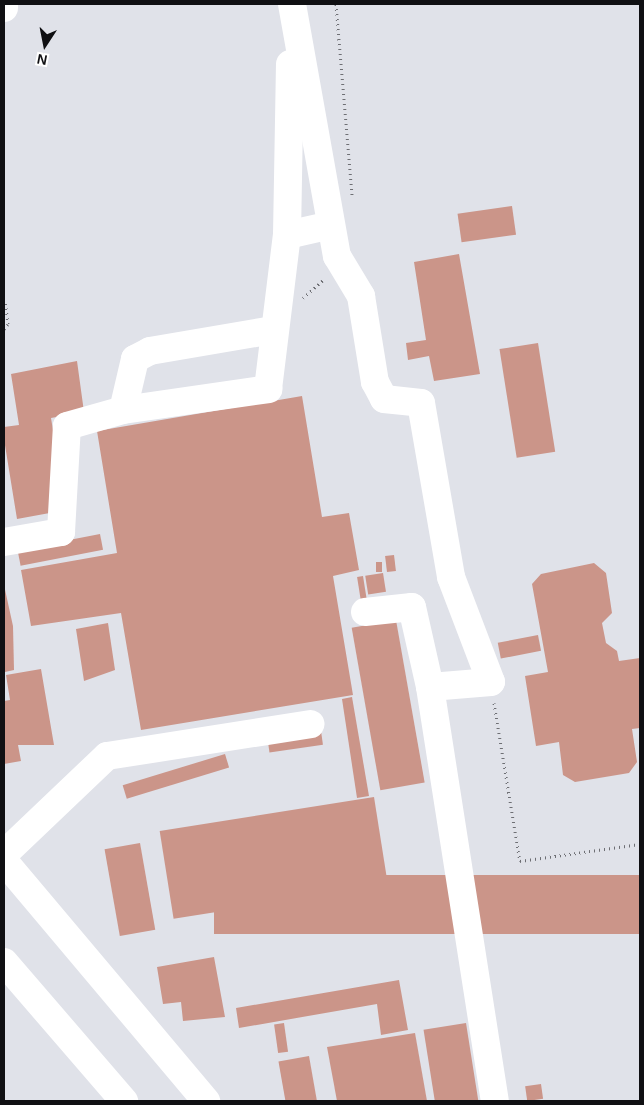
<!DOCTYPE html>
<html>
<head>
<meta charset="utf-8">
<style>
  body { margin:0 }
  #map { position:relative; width:644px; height:1105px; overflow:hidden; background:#e0e2e9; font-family:Helvetica,sans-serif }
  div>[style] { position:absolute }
  .building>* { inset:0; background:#cb9589; transform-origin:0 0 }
  .path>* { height:3px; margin-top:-1.5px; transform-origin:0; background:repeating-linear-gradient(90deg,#6e6f74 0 1px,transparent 0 5px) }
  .minor>* { height:28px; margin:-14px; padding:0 14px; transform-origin:14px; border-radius:14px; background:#fff }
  span { translate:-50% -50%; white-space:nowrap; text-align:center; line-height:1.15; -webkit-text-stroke:5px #fff; paint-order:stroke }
  .frame { position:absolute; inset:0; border:5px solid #101013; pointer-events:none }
  .north { position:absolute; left:20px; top:20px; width:50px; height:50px; -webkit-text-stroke:4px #fff; paint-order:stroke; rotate:191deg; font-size:14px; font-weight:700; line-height:20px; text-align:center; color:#101013 }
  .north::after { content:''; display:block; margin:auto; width:18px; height:22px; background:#101013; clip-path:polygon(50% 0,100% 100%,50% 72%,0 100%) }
</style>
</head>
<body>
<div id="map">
  <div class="building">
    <div style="left:512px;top:206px;width:29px;height:55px;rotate:82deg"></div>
    <div style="clip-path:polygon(459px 254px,480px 374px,434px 381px,429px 356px,408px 360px,406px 343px,426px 340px,414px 262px)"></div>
    <div style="left:538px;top:343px;width:110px;height:39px;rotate:81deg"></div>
    <div style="clip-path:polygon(77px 361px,84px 412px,51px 418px,66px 510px,17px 519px,4px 439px,4px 427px,19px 425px,11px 374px)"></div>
    <div style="clip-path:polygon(302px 396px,322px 517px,349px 513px,359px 570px,333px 576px,353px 695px,141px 730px,121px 613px,31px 626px,21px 570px,117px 553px,97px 431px)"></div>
    <div style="left:100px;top:534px;width:16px;height:84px;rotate:79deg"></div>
    <div style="left:394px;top:555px;width:16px;height:9px;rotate:83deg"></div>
    <div style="left:376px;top:562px;width:6px;height:10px"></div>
    <div style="clip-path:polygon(594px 563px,606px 573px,612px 613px,602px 623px,606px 643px,617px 651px,619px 661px,640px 658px,640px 728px,632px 729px,637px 762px,629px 773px,575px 782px,563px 775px,559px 742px,536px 746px,525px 676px,548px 672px,532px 584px,541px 574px)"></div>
    <div style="left:383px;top:573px;width:19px;height:18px;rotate:81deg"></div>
    <div style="left:363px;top:576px;width:32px;height:6px;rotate:81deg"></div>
    <div style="clip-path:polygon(4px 585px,13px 626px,14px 670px,5px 672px)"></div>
    <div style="left:396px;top:620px;width:165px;height:45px;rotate:80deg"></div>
    <div style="clip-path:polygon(108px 623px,115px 670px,84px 681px,76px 629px)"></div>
    <div style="left:538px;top:635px;width:16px;height:41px;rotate:79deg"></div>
    <div style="clip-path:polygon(41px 669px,54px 745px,18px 745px,21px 761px,4px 764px,4px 701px,10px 700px,6px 675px)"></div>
    <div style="clip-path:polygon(352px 697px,369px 796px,357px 798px,342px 699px)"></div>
    <div style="left:321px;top:731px;width:14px;height:54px;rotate:82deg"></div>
    <div style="left:225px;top:754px;width:14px;height:107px;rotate:73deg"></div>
    <div style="left:374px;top:797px;width:89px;height:217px;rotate:81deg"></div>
    <div style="left:140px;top:843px;width:88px;height:36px;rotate:80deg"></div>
    <div style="left:640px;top:875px;width:59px;height:426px;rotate:90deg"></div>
    <div style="clip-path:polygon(214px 957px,225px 1017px,183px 1021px,181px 1002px,163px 1004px,157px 967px)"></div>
    <div style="clip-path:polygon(399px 980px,408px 1030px,381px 1035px,377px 1004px,239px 1028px,236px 1008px)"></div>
    <div style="left:284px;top:1023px;width:29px;height:10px;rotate:82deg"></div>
    <div style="left:466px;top:1023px;width:79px;height:43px;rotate:81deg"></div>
    <div style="clip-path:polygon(415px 1033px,427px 1101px,337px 1101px,327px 1047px)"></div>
    <div style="left:309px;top:1056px;width:46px;height:31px;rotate:80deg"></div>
    <div style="left:541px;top:1084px;width:15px;height:16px;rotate:82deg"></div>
  </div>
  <div class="path">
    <div style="left:336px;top:4px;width:192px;rotate:85.2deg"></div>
    <div style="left:303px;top:298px;width:28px;rotate:-42deg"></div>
    <div style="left:4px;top:329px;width:6px;rotate:-51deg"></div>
    <div style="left:8px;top:324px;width:23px;rotate:-97deg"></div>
    <div style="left:494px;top:703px;width:160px;rotate:80.7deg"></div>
    <div style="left:520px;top:861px;width:121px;rotate:-8.1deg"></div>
  </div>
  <div class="minor">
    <div style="left:292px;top:4px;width:256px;rotate:79.9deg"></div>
    <div style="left:337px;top:256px;width:47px;rotate:59deg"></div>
    <div style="left:361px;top:296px;width:87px;rotate:80.8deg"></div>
    <div style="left:375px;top:382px;width:19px;rotate:62deg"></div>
    <div style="left:384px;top:399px;width:37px;rotate:6deg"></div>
    <div style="left:421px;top:403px;width:177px;rotate:80.2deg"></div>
    <div style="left:451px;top:577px;width:112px;rotate:69.1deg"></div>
    <div style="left:491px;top:682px;width:61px;rotate:175.3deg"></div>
    <div style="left:4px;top:8px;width:4px;rotate:-90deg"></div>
    <div style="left:287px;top:235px;width:45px;rotate:-12.8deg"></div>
    <div style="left:273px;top:330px;width:125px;rotate:170.3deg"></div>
    <div style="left:150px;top:351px;width:17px;rotate:152deg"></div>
    <div style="left:135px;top:359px;width:52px;rotate:103.2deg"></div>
    <div style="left:123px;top:410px;width:147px;rotate:-8.2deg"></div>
    <div style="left:268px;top:389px;width:155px;rotate:-83deg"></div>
    <div style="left:287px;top:235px;width:171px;rotate:-89deg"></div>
    <div style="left:4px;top:542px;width:58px;rotate:-10deg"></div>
    <div style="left:61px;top:532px;width:106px;rotate:-86.8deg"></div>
    <div style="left:67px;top:426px;width:58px;rotate:-15.9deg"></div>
    <div style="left:365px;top:612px;width:47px;rotate:-6.1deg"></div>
    <div style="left:412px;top:607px;width:82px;rotate:77.3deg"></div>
    <div style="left:430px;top:687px;width:419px;rotate:81.1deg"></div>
    <div style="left:4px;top:854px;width:142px;rotate:-43.6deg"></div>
    <div style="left:107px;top:756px;width:206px;rotate:-8.9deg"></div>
    <div style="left:4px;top:861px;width:314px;rotate:49.9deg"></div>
    <div style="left:4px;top:962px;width:184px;rotate:49.2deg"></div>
  </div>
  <div class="frame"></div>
  <div class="north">N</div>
</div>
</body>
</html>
